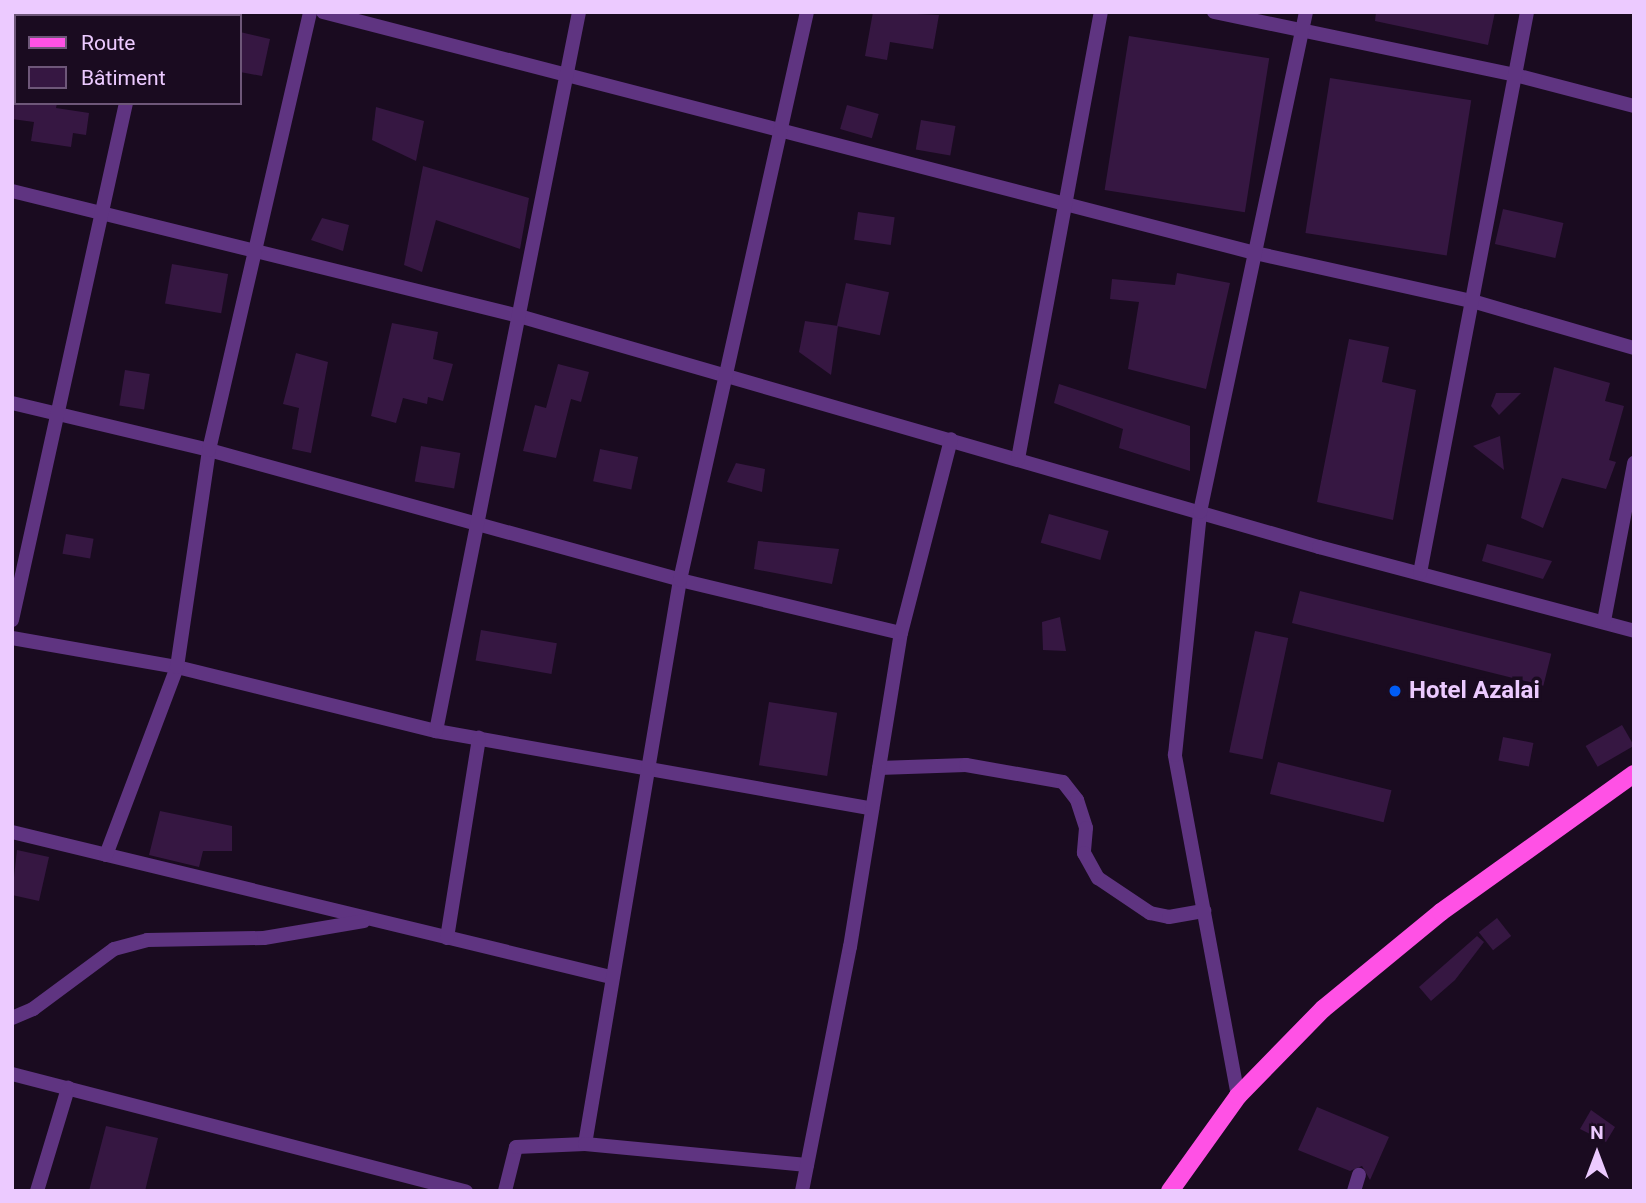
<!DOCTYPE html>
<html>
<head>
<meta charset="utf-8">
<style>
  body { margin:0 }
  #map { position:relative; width:1646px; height:1203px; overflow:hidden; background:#1a0b20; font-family:Roboto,sans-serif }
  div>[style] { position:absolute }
  .building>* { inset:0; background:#361742; transform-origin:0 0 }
  .minor>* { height:14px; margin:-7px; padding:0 7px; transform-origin:7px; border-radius:7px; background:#5f3481 }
  .primary>* { height:18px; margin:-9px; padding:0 9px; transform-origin:9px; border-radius:9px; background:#ff51e5 }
  .dots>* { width:19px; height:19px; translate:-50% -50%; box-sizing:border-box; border:4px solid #1a0b20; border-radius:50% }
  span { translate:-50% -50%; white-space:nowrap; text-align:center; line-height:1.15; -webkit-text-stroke:7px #1a0b20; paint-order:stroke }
  .poi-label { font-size:24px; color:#eccaff; font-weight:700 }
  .left { translate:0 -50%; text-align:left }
  .frame { position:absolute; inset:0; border:14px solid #eccaff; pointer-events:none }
  .legend { position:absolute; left:14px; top:14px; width:228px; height:91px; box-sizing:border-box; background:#1a0b20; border:2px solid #6e5779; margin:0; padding:9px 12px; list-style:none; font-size:21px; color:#eccaff }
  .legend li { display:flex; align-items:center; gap:14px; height:35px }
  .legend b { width:35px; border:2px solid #6e5779 }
  .north { position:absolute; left:1562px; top:1119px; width:70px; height:70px; -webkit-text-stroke:5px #1a0b20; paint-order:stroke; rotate:0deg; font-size:19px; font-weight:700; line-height:28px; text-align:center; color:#eccaff }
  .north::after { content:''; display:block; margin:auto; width:24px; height:32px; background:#eccaff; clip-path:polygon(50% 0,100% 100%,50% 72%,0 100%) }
</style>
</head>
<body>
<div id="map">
  <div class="building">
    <div style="clip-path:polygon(873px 12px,939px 15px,933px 49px,890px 42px,887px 60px,865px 56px)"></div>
    <div style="clip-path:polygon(1376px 12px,1495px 12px,1488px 45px,1375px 21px)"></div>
    <div style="clip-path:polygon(240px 32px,270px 39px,262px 76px,240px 72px)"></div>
    <div style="left:1129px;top:36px;width:142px;height:156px;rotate:9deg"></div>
    <div style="left:1330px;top:78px;width:143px;height:157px;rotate:9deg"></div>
    <div style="clip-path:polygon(12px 103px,57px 103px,56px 108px,89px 113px,86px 135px,73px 133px,71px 147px,31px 141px,34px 122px,12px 119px)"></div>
    <div style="left:847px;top:105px;width:33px;height:25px;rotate:16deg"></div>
    <div style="clip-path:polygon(376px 107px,424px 121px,416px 161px,372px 140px)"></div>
    <div style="left:921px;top:120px;width:35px;height:30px;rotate:10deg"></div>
    <div style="clip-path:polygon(423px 166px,529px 198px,520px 249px,436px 220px,422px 272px,404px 265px)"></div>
    <div style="left:1503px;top:209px;width:62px;height:36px;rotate:13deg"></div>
    <div style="left:858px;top:212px;width:37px;height:28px;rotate:8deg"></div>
    <div style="clip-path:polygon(322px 218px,349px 225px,343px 251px,311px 240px)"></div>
    <div style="left:172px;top:264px;width:57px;height:40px;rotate:10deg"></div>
    <div style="clip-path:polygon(1177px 273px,1230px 283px,1206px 389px,1128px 369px,1139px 302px,1110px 299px,1112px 279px,1175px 285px)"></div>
    <div style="left:846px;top:283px;width:44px;height:44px;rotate:12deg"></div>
    <div style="clip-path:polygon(805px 321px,838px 326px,831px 375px,799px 352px)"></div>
    <div style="clip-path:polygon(392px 323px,438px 332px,433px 359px,453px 364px,443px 401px,428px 397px,427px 404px,403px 398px,396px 423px,371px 416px)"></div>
    <div style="clip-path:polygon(1349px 339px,1389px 347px,1382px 382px,1416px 390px,1393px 520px,1317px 502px)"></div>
    <div style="clip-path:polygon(296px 353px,328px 362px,311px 453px,292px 449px,299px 408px,283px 404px)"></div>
    <div style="clip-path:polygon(558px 364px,589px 372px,581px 402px,571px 399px,556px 458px,523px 451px,535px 405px,546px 408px)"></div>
    <div style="clip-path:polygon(1554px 367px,1610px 383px,1605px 401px,1624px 406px,1609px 460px,1616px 462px,1606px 489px,1562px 478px,1543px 528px,1521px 518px)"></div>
    <div style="left:125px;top:370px;width:25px;height:36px;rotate:9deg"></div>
    <div style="clip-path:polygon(1059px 384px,1190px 426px,1190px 471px,1119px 448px,1123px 429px,1054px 403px)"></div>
    <div style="clip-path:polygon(1496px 393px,1521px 393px,1499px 415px,1491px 406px)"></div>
    <div style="clip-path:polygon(1500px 436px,1504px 470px,1473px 446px)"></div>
    <div style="left:421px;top:446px;width:40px;height:36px;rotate:10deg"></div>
    <div style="left:600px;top:449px;width:39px;height:33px;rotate:12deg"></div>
    <div style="clip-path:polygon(736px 463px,765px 469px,762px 492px,727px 482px)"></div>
    <div style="left:1049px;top:514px;width:62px;height:30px;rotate:16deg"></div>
    <div style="left:66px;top:534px;width:28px;height:20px;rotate:10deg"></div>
    <div style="clip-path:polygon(758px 541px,839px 549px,832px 584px,754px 569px)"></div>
    <div style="clip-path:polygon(1487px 544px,1552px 561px,1543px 579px,1482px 561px)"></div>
    <div style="left:1300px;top:591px;width:259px;height:33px;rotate:14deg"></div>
    <div style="clip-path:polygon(1060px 617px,1066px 651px,1043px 650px,1042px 622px)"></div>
    <div style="left:481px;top:630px;width:77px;height:31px;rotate:10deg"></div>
    <div style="left:1255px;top:631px;width:34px;height:124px;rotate:12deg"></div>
    <div style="left:769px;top:702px;width:69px;height:64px;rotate:9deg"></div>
    <div style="left:1622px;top:725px;width:24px;height:42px;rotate:60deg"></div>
    <div style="left:1503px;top:737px;width:31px;height:24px;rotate:11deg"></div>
    <div style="left:1278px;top:762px;width:117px;height:33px;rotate:14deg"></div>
    <div style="clip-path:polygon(160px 811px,232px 826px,232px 851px,203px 851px,199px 867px,149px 855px)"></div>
    <div style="clip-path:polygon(17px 850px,49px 857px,39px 901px,12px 895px)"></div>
    <div style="left:1497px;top:918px;width:23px;height:23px;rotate:52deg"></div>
    <div style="clip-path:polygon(1477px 936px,1484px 942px,1455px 980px,1431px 1001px,1419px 987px)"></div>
    <div style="clip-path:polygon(1317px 1107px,1389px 1137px,1370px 1180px,1362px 1166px,1350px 1171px,1298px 1150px)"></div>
    <div style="clip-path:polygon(1591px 1110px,1615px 1127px,1606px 1142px,1580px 1129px)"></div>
    <div style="clip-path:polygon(106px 1126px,158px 1138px,145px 1191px,89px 1191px)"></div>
  </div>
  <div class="minor">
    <div style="left:323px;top:12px;width:963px;rotate:14.5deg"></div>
    <div style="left:1255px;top:253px;width:222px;rotate:12.5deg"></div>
    <div style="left:1472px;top:301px;width:169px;rotate:16.2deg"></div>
    <div style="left:1214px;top:12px;width:308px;rotate:11.8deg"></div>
    <div style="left:1515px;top:75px;width:123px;rotate:14.6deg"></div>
    <div style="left:145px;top:16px;width:4px;rotate:-76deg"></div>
    <div style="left:12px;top:191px;width:522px;rotate:13.85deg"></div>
    <div style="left:519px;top:316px;width:833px;rotate:16.11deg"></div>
    <div style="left:1319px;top:547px;width:326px;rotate:14.9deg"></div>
    <div style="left:12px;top:403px;width:203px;rotate:13.4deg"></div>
    <div style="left:209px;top:450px;width:489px;rotate:15.4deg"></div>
    <div style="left:680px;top:580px;width:227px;rotate:13.5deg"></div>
    <div style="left:1018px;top:459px;width:455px;rotate:-79.5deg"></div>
    <div style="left:1420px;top:573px;width:571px;rotate:-79.2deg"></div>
    <div style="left:12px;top:620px;width:529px;rotate:-77.57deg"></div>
    <div style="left:1604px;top:621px;width:161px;rotate:-79.2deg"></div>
    <div style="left:12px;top:638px;width:168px;rotate:10deg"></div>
    <div style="left:177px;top:667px;width:267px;rotate:13.9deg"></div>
    <div style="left:436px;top:731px;width:443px;rotate:10.1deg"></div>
    <div style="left:436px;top:731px;width:733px;rotate:-78.75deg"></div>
    <div style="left:879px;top:768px;width:87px;rotate:-2deg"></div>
    <div style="left:966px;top:765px;width:98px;rotate:9.9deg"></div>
    <div style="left:1063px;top:782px;width:23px;rotate:52deg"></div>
    <div style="left:1077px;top:800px;width:29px;rotate:72deg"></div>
    <div style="left:1086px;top:828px;width:25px;rotate:95deg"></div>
    <div style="left:1084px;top:853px;width:29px;rotate:61deg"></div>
    <div style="left:1098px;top:878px;width:63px;rotate:33.9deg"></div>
    <div style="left:1150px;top:913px;width:19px;rotate:12deg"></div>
    <div style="left:1169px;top:917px;width:36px;rotate:-10deg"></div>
    <div style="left:12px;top:832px;width:616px;rotate:13.61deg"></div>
    <div style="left:106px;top:855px;width:201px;rotate:-69.3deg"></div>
    <div style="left:177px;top:667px;width:219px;rotate:-81.6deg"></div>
    <div style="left:209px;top:450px;width:449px;rotate:-77deg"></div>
    <div style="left:447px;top:938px;width:203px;rotate:-80.9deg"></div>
    <div style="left:12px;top:1018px;width:23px;rotate:-23deg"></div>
    <div style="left:33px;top:1009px;width:101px;rotate:-36.5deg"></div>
    <div style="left:114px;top:949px;width:34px;rotate:-15deg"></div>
    <div style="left:147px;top:940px;width:117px;rotate:-1deg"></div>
    <div style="left:264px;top:938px;width:101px;rotate:-9.6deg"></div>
    <div style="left:12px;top:1074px;width:469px;rotate:14.5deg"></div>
    <div style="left:1238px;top:1096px;width:347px;rotate:-100.5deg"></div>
    <div style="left:1175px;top:755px;width:244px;rotate:-84.1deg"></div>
    <div style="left:1200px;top:512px;width:511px;rotate:-78.03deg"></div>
    <div style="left:585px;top:1144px;width:572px;rotate:-80.44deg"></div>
    <div style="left:680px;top:580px;width:582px;rotate:-77.4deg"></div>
    <div style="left:37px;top:1191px;width:108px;rotate:-73.2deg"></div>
    <div style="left:505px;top:1191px;width:45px;rotate:-76deg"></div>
    <div style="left:516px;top:1147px;width:69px;rotate:-2.5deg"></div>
    <div style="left:585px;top:1144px;width:223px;rotate:5.4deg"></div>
    <div style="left:802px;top:1191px;width:249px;rotate:-78.9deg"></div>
    <div style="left:850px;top:947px;width:318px;rotate:-80.8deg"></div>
    <div style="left:901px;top:633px;width:200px;rotate:-75.5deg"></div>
    <div style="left:1354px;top:1191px;width:17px;rotate:-73deg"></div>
  </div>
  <div class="primary">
    <div style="left:1170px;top:1191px;width:117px;rotate:-54.4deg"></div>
    <div style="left:1238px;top:1096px;width:122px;rotate:-45.7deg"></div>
    <div style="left:1323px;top:1009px;width:153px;rotate:-39.4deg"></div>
    <div style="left:1441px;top:912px;width:237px;rotate:-35.6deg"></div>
  </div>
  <div class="dots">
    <div style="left:1395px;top:691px;background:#005cf5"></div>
  </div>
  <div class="poi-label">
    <span class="left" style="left:1409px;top:691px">Hotel Azalai</span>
  </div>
  <div class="frame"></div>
  <ul class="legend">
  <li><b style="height:9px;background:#ff51e5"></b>Route</li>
  <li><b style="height:19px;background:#361742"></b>Bâtiment</li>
  </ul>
  <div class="north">N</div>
</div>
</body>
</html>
